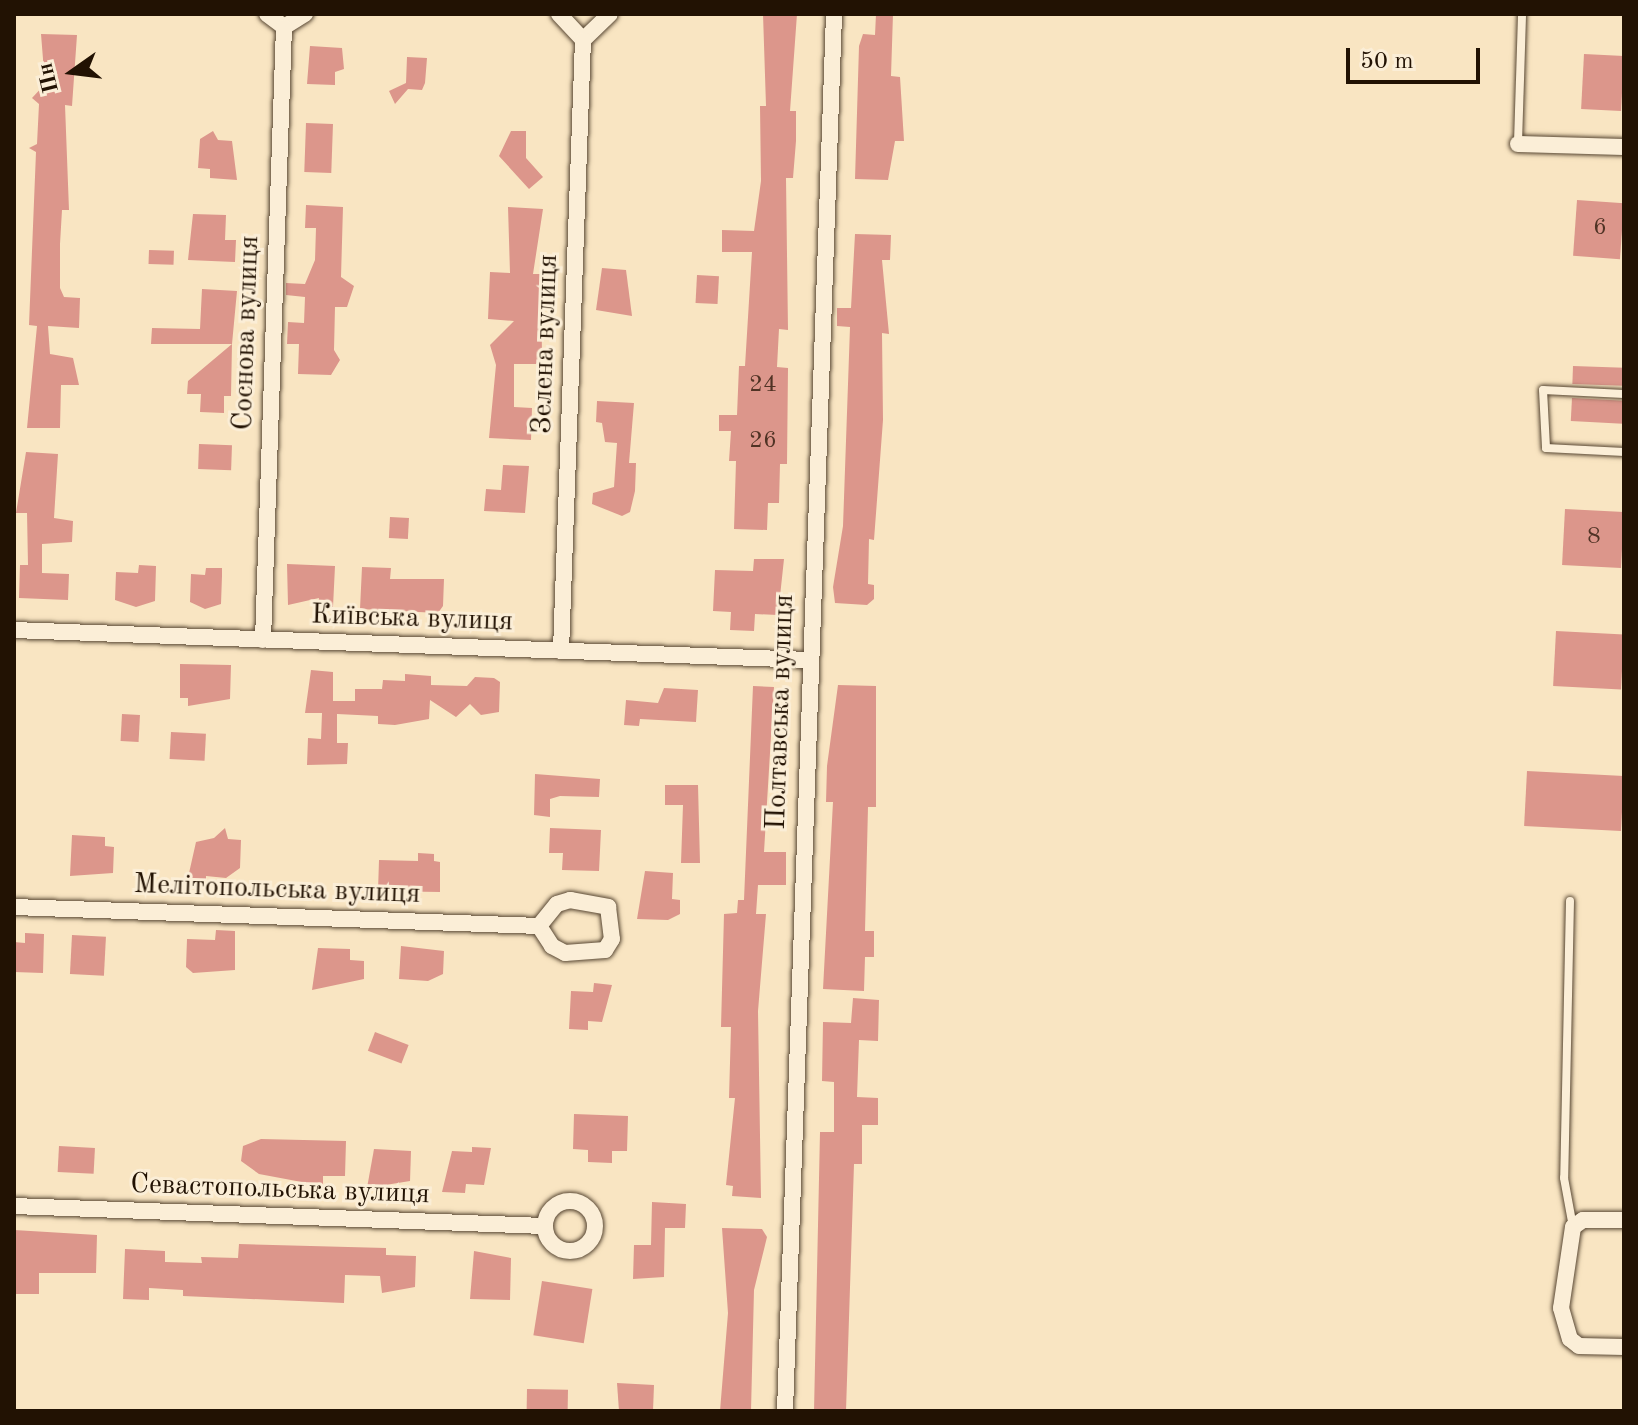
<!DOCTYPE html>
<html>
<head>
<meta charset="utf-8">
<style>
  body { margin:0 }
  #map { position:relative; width:1638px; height:1425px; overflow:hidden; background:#f9e5c2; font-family:"Old Standard TT",serif }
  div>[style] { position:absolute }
  .building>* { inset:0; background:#dc968b; transform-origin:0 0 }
  .roads { filter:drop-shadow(0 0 2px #584733) drop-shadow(0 0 2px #584733) }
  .service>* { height:8px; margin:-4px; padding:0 4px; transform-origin:4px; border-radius:4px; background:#fbeed7 }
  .minor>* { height:16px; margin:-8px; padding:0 8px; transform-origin:8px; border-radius:8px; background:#fbeed7 }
  .minor>.ring { margin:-8px; padding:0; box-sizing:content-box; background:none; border:16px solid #fbeed7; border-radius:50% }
  span { translate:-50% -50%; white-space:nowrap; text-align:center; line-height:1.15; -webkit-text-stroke:6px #fbeed7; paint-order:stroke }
  .number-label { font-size:24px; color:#503325 }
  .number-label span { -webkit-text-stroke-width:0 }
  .street-label { font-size:28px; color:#221203 }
  .frame { position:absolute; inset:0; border:16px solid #221203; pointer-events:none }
  .north { position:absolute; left:32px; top:32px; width:80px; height:80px; -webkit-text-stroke:6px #fbeed7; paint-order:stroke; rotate:256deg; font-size:22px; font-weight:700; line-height:32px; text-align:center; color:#221203 }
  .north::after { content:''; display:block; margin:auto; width:28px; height:36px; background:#221203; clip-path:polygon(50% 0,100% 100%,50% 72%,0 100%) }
  .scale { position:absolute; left:1346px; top:48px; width:134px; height:36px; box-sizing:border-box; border:4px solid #221203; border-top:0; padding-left:10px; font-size:24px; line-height:28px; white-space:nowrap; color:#221203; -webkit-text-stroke:6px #fbeed7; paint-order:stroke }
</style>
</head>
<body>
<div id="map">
  <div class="building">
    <div style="clip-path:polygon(763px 14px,797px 14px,790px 111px,796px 111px,796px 141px,793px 178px,786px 178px,788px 330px,779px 329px,777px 367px,788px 368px,787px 464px,780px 464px,779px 503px,768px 503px,767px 530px,734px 529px,736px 461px,729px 461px,731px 431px,719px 431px,719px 415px,737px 415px,739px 366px,745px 366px,752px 252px,722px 252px,722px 230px,754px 231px,761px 181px,760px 106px,766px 106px)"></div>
    <div style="clip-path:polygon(876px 14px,893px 14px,891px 76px,900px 77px,904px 141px,895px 141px,888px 180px,855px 179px,859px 46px,863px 34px,875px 35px)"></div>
    <div style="clip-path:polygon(41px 34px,77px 35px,72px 106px,65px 105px,69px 210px,62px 210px,60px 244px,60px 288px,64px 297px,80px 298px,79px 328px,48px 326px,50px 354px,73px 358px,79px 385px,61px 385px,60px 428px,27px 428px,37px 326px,29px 325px,36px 152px,29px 148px,37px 144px,39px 104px,32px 98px,45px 84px)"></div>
    <div style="clip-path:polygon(310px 46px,342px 48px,344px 69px,335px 72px,335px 85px,307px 84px)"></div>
    <div style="left:1584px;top:54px;width:40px;height:55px;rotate:3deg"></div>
    <div style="clip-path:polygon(407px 57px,427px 58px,425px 83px,422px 90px,408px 89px,395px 104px,389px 91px,406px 83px)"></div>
    <div style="left:306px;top:123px;width:27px;height:49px;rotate:2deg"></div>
    <div style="clip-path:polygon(213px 131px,218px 140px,232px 141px,237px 180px,210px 178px,210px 169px,198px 168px,200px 139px)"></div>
    <div style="clip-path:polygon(511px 131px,526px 131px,526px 158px,543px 177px,529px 189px,499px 156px)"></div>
    <div style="left:1577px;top:200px;width:47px;height:56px;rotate:4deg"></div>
    <div style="clip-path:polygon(306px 205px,343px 207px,341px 277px,354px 286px,347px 307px,335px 307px,334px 350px,340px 360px,331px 375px,298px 374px,299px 344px,287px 344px,288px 322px,304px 323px,305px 297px,286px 295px,286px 283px,305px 284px,315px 260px,316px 228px,305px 228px)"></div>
    <div style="clip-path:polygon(508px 207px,543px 209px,533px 274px,541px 274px,542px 357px,536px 364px,514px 364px,514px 407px,532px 408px,531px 440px,489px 438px,496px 365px,490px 345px,514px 321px,488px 319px,490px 272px,510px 273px)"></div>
    <div style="clip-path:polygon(193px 214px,226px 215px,225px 240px,236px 240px,235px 262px,188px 260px)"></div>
    <div style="clip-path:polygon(855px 234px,891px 235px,890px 260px,882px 260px,889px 334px,882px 333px,883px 420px,874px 540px,869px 539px,868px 584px,874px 585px,874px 599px,867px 605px,835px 603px,833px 587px,843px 526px,850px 327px,837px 326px,837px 308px,851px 308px)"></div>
    <div style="left:149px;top:250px;width:25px;height:14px;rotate:2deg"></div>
    <div style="clip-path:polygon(602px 268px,626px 270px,632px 316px,596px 310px)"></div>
    <div style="left:697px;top:275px;width:22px;height:28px;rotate:3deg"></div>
    <div style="clip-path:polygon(202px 289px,237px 291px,232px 344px,151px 344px,152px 328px,200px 329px)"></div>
    <div style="clip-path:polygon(232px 344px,231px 396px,224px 396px,224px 413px,200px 412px,201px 394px,187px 394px,188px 381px)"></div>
    <div style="left:1573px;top:366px;width:51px;height:18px;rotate:2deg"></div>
    <div style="left:1572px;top:398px;width:52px;height:23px;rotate:3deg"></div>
    <div style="clip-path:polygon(597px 401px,634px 403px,629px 463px,636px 463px,635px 491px,630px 512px,622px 516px,592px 504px,593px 493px,614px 487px,617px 443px,605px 442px,602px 423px,596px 422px)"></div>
    <div style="left:199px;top:444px;width:33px;height:25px;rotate:2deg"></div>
    <div style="clip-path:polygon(26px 452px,58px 454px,54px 518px,73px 521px,72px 542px,42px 544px,42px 573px,69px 574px,68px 600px,19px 598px,20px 565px,28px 565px,27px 513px,16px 513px)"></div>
    <div style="clip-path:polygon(503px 465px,529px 466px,525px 513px,484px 511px,486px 489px,501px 490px)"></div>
    <div style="left:1565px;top:509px;width:59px;height:56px;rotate:3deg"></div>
    <div style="left:390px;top:517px;width:19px;height:21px;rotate:3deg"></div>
    <div style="clip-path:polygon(754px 559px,784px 559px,778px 615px,755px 614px,754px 631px,730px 630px,731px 612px,713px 611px,715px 570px,753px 571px)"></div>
    <div style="clip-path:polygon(287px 564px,335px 566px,333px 607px,318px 606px,319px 598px,288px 605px)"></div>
    <div style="clip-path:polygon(139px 565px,156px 566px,155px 601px,136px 607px,115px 600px,116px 572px,138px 573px)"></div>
    <div style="clip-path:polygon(362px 567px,391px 568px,390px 579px,444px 579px,443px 606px,438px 613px,360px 609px)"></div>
    <div style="clip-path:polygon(206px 568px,222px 568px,222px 576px,221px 604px,205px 609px,190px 602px,191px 574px,205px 575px)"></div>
    <div style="left:1556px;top:631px;width:68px;height:55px;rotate:3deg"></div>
    <div style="clip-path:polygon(180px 664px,231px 665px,230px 699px,188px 706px,188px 698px,180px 698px)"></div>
    <div style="clip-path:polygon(311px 670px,333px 672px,333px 701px,355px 701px,355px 689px,382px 689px,383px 680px,405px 681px,405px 674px,431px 676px,431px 685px,467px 686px,475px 677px,494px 678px,500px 682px,499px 712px,481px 715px,470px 704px,456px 717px,430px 700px,429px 719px,395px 725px,378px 724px,378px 716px,337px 714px,337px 743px,348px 743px,347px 764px,307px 765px,308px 738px,321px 739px,322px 713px,305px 713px)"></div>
    <div style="clip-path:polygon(838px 685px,876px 686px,876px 807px,868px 807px,865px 931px,874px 931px,874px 957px,865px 957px,864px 991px,823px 989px,833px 802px,826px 802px,827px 766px)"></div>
    <div style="clip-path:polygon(753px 686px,774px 687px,764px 852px,786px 852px,786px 885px,758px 885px,756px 914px,766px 914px,758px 1011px,761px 1198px,732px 1196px,733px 1186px,726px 1185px,735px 1098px,729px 1098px,731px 1027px,721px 1027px,724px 914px,737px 913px,738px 900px,744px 900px)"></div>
    <div style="clip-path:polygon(664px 688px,698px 690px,696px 722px,640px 719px,639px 726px,624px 725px,626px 700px,658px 703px)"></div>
    <div style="left:122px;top:714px;width:18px;height:27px;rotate:3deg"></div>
    <div style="left:171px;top:732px;width:35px;height:27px;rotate:3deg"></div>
    <div style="left:1527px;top:771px;width:97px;height:55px;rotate:3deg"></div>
    <div style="clip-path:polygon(535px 774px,600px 779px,599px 797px,560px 796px,550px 799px,550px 817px,534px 815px)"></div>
    <div style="clip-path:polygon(665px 785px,698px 785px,700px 863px,681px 863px,683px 805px,665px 805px)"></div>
    <div style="clip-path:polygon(225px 828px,228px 839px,241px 840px,240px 868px,226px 878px,206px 876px,206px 883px,187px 882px,196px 842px,214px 838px)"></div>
    <div style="clip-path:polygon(550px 828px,601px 830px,599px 871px,562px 870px,563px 853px,549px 853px)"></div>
    <div style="clip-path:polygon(72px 835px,105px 837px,105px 846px,114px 847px,113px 873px,70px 876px)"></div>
    <div style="clip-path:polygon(418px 853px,434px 854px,434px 861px,440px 862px,440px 892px,378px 891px,379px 860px,418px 861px)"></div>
    <div style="clip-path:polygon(645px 871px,673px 873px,672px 899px,680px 900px,680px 914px,668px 920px,637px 919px)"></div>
    <div style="clip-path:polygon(216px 930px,235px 931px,235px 970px,193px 973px,186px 967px,187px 939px,215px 940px)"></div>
    <div style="clip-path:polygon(25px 933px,44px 934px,43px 973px,14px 972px,14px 942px,25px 943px)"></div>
    <div style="left:72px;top:935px;width:34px;height:39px;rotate:3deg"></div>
    <div style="clip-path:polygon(401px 946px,444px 951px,443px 974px,428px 981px,399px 979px)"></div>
    <div style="clip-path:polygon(318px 948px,350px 949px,350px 960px,364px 961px,364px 979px,312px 990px)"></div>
    <div style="clip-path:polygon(594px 983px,612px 985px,602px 1022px,588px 1021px,588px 1030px,569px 1029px,571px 991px,593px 992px)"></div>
    <div style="clip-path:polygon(853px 998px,879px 1000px,878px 1041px,859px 1040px,857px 1097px,878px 1098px,878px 1125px,862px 1125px,862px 1164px,854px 1164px,846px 1411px,814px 1411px,820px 1132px,834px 1132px,834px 1082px,822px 1081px,823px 1022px,851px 1023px)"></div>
    <div style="left:375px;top:1032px;width:36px;height:20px;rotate:21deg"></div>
    <div style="clip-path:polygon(574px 1114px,628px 1116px,627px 1151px,612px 1151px,612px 1163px,588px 1162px,588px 1150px,573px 1149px)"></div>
    <div style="clip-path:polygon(261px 1139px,346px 1141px,345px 1176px,323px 1176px,323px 1186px,259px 1174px,241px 1161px,243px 1146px)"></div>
    <div style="left:59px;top:1146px;width:36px;height:26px;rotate:3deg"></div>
    <div style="clip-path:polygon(472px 1147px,491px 1148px,484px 1185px,466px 1184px,465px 1193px,442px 1192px,452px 1151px,472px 1152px)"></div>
    <div style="clip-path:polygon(374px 1149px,411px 1151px,410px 1181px,367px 1188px)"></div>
    <div style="clip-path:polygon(652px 1202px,686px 1204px,685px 1228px,665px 1228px,664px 1277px,633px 1279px,634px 1245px,651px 1245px)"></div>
    <div style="clip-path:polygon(722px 1228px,762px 1229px,767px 1237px,754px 1290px,751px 1411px,720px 1411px,728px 1313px)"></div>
    <div style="clip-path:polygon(14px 1230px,97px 1235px,96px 1273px,39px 1273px,39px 1294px,14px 1294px)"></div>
    <div style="clip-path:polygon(239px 1244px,386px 1248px,386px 1255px,416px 1256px,415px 1287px,382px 1293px,380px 1276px,345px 1275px,344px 1303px,183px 1296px,183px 1290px,149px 1288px,149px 1300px,123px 1299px,125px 1249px,165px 1251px,165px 1262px,202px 1263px,201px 1257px,238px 1258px)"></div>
    <div style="clip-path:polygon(474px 1251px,511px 1258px,510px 1300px,470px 1299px)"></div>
    <div style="left:542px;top:1281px;width:51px;height:55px;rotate:9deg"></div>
    <div style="clip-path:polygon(617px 1383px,654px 1385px,653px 1411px,619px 1411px)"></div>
    <div style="left:527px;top:1389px;width:41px;height:22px;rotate:1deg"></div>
  </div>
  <div class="roads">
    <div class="service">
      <div style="left:1518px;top:143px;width:129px;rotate:-88.2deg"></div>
      <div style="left:1624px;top:394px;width:81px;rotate:-177.2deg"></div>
      <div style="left:1543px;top:390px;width:58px;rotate:87deg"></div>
      <div style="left:1546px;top:448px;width:78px;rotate:2.9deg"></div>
      <div style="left:1570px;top:901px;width:277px;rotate:91.2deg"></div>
      <div style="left:1564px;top:1178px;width:50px;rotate:79.6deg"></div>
    </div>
    <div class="minor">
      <div style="left:267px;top:14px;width:21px;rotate:37deg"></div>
      <div style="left:559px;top:14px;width:35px;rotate:47deg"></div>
      <div style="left:284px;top:27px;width:25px;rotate:-32deg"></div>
      <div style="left:583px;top:40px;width:37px;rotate:-44deg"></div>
      <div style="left:1518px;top:144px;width:106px;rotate:1.6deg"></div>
      <div style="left:14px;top:630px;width:795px;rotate:2.16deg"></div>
      <div style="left:263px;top:640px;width:613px;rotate:-88.04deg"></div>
      <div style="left:561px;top:651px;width:611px;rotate:-87.94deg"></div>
      <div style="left:570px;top:900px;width:39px;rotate:10deg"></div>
      <div style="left:608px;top:907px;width:32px;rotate:83deg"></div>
      <div style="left:612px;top:939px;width:13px;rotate:122deg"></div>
      <div style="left:605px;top:950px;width:40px;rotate:175.7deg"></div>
      <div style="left:565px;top:953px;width:15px;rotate:-152deg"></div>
      <div style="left:552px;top:946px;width:24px;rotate:-123deg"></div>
      <div style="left:539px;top:926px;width:28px;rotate:-51deg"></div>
      <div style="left:557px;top:904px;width:14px;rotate:-17deg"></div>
      <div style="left:14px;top:907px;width:525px;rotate:2.07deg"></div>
      <div class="ring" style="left:545px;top:1201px;width:34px;height:34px"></div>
      <div style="left:14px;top:1206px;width:531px;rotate:2.16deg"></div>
      <div style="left:1624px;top:1220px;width:41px;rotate:180deg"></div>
      <div style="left:1583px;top:1220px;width:12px;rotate:145deg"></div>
      <div style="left:1573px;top:1227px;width:82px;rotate:98.4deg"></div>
      <div style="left:1561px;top:1308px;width:32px;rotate:74deg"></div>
      <div style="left:1570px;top:1339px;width:11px;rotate:38deg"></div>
      <div style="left:1579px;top:1346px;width:45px;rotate:1.3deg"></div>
      <div style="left:785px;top:1411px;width:1398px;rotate:-87.99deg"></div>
    </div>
  </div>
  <div class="number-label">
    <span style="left:1600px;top:229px">6</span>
    <span style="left:763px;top:386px">24</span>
    <span style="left:763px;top:442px">26</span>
    <span style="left:1594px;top:538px">8</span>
  </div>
  <div class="street-label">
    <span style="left:247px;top:333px;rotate:-88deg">Соснова вулиця</span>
    <span style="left:546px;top:344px;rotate:-88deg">Зелена вулиця</span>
    <span style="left:412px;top:619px;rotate:2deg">Київська вулиця</span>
    <span style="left:781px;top:712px;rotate:-88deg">Полтавська вулиця</span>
    <span style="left:277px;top:890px;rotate:2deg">Мелітопольська вулиця</span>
    <span style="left:280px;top:1190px;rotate:2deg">Севастопольська вулиця</span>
  </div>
  <div class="frame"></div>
  <div class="north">Пн</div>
  <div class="scale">50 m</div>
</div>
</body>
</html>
